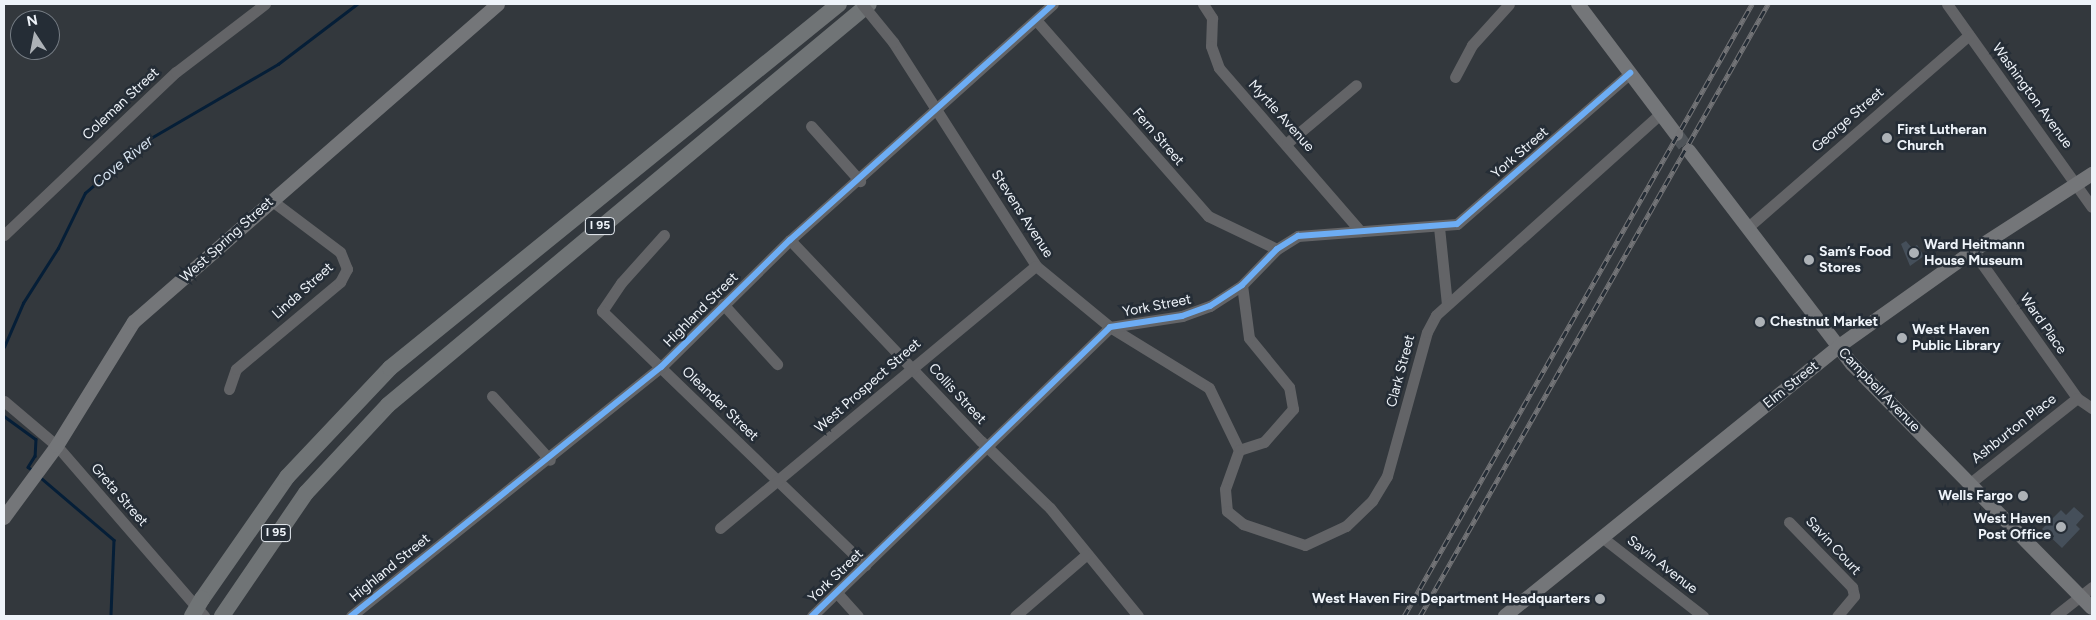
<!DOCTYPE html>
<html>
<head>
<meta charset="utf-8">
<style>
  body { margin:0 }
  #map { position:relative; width:2096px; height:620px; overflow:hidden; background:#33383d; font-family:Figtree,sans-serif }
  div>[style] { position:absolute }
  .stream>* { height:2.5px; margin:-1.25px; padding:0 1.25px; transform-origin:1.25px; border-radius:1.25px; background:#051e37 }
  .building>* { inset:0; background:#454f5a }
  .major-tunnel>* { height:14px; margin-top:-7px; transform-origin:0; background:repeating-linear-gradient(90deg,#4f5459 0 14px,transparent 0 21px) }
  .minor>* { height:11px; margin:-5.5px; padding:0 5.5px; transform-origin:5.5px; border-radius:5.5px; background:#636467 }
  .major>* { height:14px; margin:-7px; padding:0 7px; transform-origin:7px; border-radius:7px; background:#747679 }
  .highway>* { height:16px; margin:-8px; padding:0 8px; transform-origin:8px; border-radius:8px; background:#707476 }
  .rail>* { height:4.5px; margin-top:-2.25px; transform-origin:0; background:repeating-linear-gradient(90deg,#252d36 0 8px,#737477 0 16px); box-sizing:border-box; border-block:1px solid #737477 }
  .minor-bridge>* { height:11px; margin:-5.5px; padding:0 5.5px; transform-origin:5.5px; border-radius:5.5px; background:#636467 }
  .highway-bridge>* { height:16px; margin:-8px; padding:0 8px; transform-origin:8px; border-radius:8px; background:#707476 }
  .cycleway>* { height:6px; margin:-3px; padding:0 3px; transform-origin:3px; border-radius:3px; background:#6dadf4 }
  .dots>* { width:14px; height:14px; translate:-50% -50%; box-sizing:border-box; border:2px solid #252d36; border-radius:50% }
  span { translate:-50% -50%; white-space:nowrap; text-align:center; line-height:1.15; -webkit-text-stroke:5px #252d36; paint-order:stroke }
  .shield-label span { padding:1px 4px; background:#252d36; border:1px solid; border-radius:4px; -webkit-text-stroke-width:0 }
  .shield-label { font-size:12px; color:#eef3f9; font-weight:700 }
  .street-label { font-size:14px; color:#eef3f9 }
  .poi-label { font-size:14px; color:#eef3f9; font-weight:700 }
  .left { translate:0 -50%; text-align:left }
  .right { translate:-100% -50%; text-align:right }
  .water-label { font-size:15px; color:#d9e5f2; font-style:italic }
  .frame { position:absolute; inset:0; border:5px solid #eef3f9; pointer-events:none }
  .north { position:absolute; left:10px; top:10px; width:50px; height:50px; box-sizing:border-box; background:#252d36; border:1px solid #757c84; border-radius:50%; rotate:349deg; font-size:14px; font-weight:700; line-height:20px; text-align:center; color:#eef3f9 }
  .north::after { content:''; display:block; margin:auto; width:18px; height:22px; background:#adb2b7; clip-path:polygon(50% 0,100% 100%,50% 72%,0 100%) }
</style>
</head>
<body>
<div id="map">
  <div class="stream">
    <div style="left:4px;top:347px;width:48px;rotate:-66.6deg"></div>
    <div style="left:23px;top:303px;width:65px;rotate:-57.5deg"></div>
    <div style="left:58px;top:248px;width:61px;rotate:-63.9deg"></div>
    <div style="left:85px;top:193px;width:78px;rotate:-40.8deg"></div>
    <div style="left:144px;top:142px;width:155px;rotate:-30.2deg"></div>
    <div style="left:278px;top:64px;width:99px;rotate:-37.2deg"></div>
    <div style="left:4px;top:416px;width:39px;rotate:36deg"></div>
    <div style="left:36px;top:439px;width:17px;rotate:93deg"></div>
    <div style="left:35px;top:456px;width:13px;rotate:122deg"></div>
    <div style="left:28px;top:467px;width:7px;rotate:34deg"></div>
    <div style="left:40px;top:477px;width:97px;rotate:40.4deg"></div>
    <div style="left:114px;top:540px;width:76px;rotate:92.3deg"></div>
  </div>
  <div class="building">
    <div style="clip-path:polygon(1906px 241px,1912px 248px,1917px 245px,1924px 256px,1910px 266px,1901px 244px)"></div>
    <div style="clip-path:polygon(2074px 507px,2084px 516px,2076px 525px,2080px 529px,2062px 548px,2042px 529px,2061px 510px,2066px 515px)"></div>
  </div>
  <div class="major-tunnel">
    <div style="left:1676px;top:134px;width:21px;rotate:53deg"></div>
  </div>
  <div class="minor">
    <div style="left:1203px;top:4px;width:17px;rotate:57deg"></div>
    <div style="left:1212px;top:18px;width:28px;rotate:92deg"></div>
    <div style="left:1211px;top:46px;width:23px;rotate:70deg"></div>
    <div style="left:1219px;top:68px;width:216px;rotate:49.1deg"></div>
    <div style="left:1947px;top:4px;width:249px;rotate:54.5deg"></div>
    <div style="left:1036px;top:20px;width:261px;rotate:48.7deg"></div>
    <div style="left:1208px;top:216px;width:76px;rotate:25.6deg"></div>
    <div style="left:893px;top:42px;width:266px;rotate:57.4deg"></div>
    <div style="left:1036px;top:266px;width:96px;rotate:39.5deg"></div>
    <div style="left:1110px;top:327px;width:116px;rotate:31.6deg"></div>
    <div style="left:1209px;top:388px;width:69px;rotate:64.2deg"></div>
    <div style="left:1239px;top:450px;width:26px;rotate:-18deg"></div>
    <div style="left:1264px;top:442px;width:44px;rotate:-48.7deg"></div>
    <div style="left:1293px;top:409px;width:22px;rotate:-100deg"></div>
    <div style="left:1289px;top:387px;width:63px;rotate:-129.2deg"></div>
    <div style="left:1249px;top:338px;width:53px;rotate:-97.5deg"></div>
    <div style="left:1455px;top:77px;width:36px;rotate:-62deg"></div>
    <div style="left:1472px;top:45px;width:55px;rotate:-47.9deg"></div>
    <div style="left:811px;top:126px;width:74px;rotate:48.3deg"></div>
    <div style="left:1287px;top:143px;width:90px;rotate:-40deg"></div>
    <div style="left:1439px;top:227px;width:77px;rotate:84.1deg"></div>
    <div style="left:1747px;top:228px;width:294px;rotate:-41deg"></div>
    <div style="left:4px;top:235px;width:237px;rotate:-43.5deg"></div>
    <div style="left:176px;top:72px;width:112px;rotate:-37.4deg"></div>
    <div style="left:664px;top:235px;width:64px;rotate:131.9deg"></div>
    <div style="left:621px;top:283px;width:34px;rotate:124deg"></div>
    <div style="left:602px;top:311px;width:366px;rotate:44deg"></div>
    <div style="left:790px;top:240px;width:277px;rotate:46.5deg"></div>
    <div style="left:981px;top:441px;width:96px;rotate:44.2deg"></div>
    <div style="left:1050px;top:508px;width:139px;rotate:50.8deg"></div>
    <div style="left:1973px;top:251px;width:180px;rotate:54.7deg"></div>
    <div style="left:2077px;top:398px;width:18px;rotate:34deg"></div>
    <div style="left:723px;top:304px;width:81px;rotate:48deg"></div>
    <div style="left:229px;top:389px;width:21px;rotate:-71deg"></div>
    <div style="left:236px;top:369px;width:136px;rotate:-39.9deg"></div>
    <div style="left:340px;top:282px;width:15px;rotate:-62deg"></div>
    <div style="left:347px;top:269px;width:18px;rotate:-112deg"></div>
    <div style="left:340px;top:252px;width:86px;rotate:-143deg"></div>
    <div style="left:492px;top:396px;width:86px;rotate:47.8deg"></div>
    <div style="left:4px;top:401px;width:70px;rotate:40.3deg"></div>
    <div style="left:57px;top:446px;width:225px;rotate:49.1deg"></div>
    <div style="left:1239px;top:450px;width:41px;rotate:109.7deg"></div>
    <div style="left:1225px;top:489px;width:22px;rotate:85deg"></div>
    <div style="left:1227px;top:511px;width:21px;rotate:39deg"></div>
    <div style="left:1243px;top:524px;width:65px;rotate:18.7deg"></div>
    <div style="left:1305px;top:545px;width:45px;rotate:-24.9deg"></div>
    <div style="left:1346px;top:526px;width:36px;rotate:-44deg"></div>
    <div style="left:1372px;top:501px;width:29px;rotate:-59deg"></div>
    <div style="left:1387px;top:476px;width:149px;rotate:-74.5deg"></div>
    <div style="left:1427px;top:332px;width:19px;rotate:-62deg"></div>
    <div style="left:1436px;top:315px;width:302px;rotate:-41.9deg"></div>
    <div style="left:1969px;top:484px;width:138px;rotate:-38.5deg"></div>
    <div style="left:1789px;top:522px;width:91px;rotate:45.9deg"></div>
    <div style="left:1852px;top:587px;width:9px;rotate:77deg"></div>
    <div style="left:1854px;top:596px;width:26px;rotate:130deg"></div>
    <div style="left:720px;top:528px;width:410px;rotate:-39.7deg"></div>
    <div style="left:1603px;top:538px;width:127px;rotate:38deg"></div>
    <div style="left:837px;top:593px;width:31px;rotate:48deg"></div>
    <div style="left:351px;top:616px;width:398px;rotate:-38.8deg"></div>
    <div style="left:661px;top:367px;width:181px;rotate:-44.6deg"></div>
    <div style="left:790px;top:240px;width:353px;rotate:-41.9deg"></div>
    <div style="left:812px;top:616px;width:415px;rotate:-44.1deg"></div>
    <div style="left:1110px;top:327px;width:73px;rotate:-8.7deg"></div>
    <div style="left:1182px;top:316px;width:30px;rotate:-20deg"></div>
    <div style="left:1210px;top:306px;width:38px;rotate:-33deg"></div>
    <div style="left:1242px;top:285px;width:50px;rotate:-45.8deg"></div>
    <div style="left:1277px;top:249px;width:25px;rotate:-32deg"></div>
    <div style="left:1298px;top:236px;width:159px;rotate:-4.3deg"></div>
    <div style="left:1457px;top:224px;width:230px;rotate:-41.1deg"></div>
    <div style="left:1015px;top:616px;width:94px;rotate:-40.7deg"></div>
    <div style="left:2055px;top:616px;width:47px;rotate:-38.1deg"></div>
  </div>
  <div class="major">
    <div style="left:1578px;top:4px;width:163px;rotate:53deg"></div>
    <div style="left:1689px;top:151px;width:268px;rotate:52.6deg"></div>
    <div style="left:1852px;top:364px;width:342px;rotate:45.5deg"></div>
    <div style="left:4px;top:518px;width:89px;rotate:-53.6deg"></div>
    <div style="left:57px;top:446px;width:146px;rotate:-58.2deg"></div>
    <div style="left:134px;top:322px;width:483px;rotate:-41.1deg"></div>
    <div style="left:1505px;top:616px;width:428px;rotate:-38.9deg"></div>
    <div style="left:1838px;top:347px;width:166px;rotate:-35.4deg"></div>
    <div style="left:1973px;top:251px;width:142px;rotate:-32.9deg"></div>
  </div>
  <div class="highway">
    <div style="left:202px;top:599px;width:149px;rotate:-55.1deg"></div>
    <div style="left:287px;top:477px;width:150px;rotate:-46.6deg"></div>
    <div style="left:390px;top:368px;width:578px;rotate:-39.03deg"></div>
    <div style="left:222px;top:616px;width:149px;rotate:-55.7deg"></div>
    <div style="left:306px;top:493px;width:120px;rotate:-47deg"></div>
    <div style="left:388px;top:405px;width:626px;rotate:-39.82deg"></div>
  </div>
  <div class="rail">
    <div style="left:1404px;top:616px;width:704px;rotate:-60.38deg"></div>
    <div style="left:1420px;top:616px;width:704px;rotate:-60.38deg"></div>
  </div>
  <div class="minor-bridge">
    <div style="left:862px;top:4px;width:49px;rotate:50.8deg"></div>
  </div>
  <div class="highway-bridge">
    <div style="left:192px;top:616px;width:20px;rotate:-60deg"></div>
  </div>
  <div class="cycleway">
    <div style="left:351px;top:616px;width:398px;rotate:-38.8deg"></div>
    <div style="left:661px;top:367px;width:181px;rotate:-44.6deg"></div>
    <div style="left:790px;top:240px;width:353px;rotate:-41.9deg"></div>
    <div style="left:812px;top:616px;width:415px;rotate:-44.1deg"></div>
    <div style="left:1110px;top:327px;width:73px;rotate:-8.7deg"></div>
    <div style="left:1182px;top:316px;width:30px;rotate:-20deg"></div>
    <div style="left:1210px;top:306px;width:38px;rotate:-33deg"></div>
    <div style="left:1242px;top:285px;width:50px;rotate:-45.8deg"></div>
    <div style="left:1277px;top:249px;width:25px;rotate:-32deg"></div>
    <div style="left:1298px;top:236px;width:159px;rotate:-4.3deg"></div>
    <div style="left:1457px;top:224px;width:230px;rotate:-41.1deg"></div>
  </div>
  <div class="dots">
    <div style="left:1887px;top:138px;background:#adb2b7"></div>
    <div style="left:1914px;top:253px;background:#adb2b7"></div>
    <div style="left:1809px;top:260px;background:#adb2b7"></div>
    <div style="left:1760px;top:322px;background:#adb2b7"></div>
    <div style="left:1902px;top:338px;background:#adb2b7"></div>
    <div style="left:2023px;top:496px;background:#adb2b7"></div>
    <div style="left:2061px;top:527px;background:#adb2b7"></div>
    <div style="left:1600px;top:599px;background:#adb2b7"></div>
  </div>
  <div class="shield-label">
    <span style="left:600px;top:226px">I 95</span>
    <span style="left:276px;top:533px">I 95</span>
  </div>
  <div class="street-label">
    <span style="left:2032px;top:96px;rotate:54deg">Washington Avenue</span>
    <span style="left:121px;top:104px;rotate:-43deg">Coleman Street</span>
    <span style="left:1281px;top:116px;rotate:48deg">Myrtle Avenue</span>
    <span style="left:1848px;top:120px;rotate:-41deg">George Street</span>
    <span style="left:1158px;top:137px;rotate:49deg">Fern Street</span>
    <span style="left:1520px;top:153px;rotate:-41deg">York Street</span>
    <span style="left:1022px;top:214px;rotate:57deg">Stevens Avenue</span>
    <span style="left:227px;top:240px;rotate:-42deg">West Spring Street</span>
    <span style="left:303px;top:291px;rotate:-42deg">Linda Street</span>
    <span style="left:1157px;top:306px;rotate:-11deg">York Street</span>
    <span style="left:701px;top:310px;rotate:-45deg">Highland Street</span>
    <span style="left:2043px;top:324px;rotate:55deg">Ward Place</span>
    <span style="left:1401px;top:371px;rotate:-75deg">Clark Street</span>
    <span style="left:1791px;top:385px;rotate:-39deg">Elm Street</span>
    <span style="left:868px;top:386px;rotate:-41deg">West Prospect Street</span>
    <span style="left:1879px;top:390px;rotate:46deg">Campbell Avenue</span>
    <span style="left:957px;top:394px;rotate:47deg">Collis Street</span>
    <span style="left:720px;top:404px;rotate:44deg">Oleander Street</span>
    <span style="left:2014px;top:429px;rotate:-38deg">Ashburton Place</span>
    <span style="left:119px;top:495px;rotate:49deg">Greta Street</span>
    <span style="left:1833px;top:546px;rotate:47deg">Savin Court</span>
    <span style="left:1662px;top:565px;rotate:38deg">Savin Avenue</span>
    <span style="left:390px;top:568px;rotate:-39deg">Highland Street</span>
    <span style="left:836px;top:576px;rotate:-44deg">York Street</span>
  </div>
  <div class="poi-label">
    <span class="left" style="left:1897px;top:138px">First Lutheran<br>Church</span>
    <span class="left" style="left:1924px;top:253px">Ward Heitmann<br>House Museum</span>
    <span class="left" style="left:1819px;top:260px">Sam’s Food<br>Stores</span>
    <span class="left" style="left:1770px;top:322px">Chestnut Market</span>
    <span class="left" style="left:1912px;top:338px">West Haven<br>Public Library</span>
    <span class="right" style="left:2013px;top:496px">Wells Fargo</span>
    <span class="right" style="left:2051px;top:527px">West Haven<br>Post Office</span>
    <span class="right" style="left:1590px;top:599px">West Haven Fire Department Headquarters</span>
  </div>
  <div class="water-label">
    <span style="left:123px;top:162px;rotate:-39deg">Cove River</span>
  </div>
  <div class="frame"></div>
  <div class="north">N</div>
</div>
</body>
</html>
